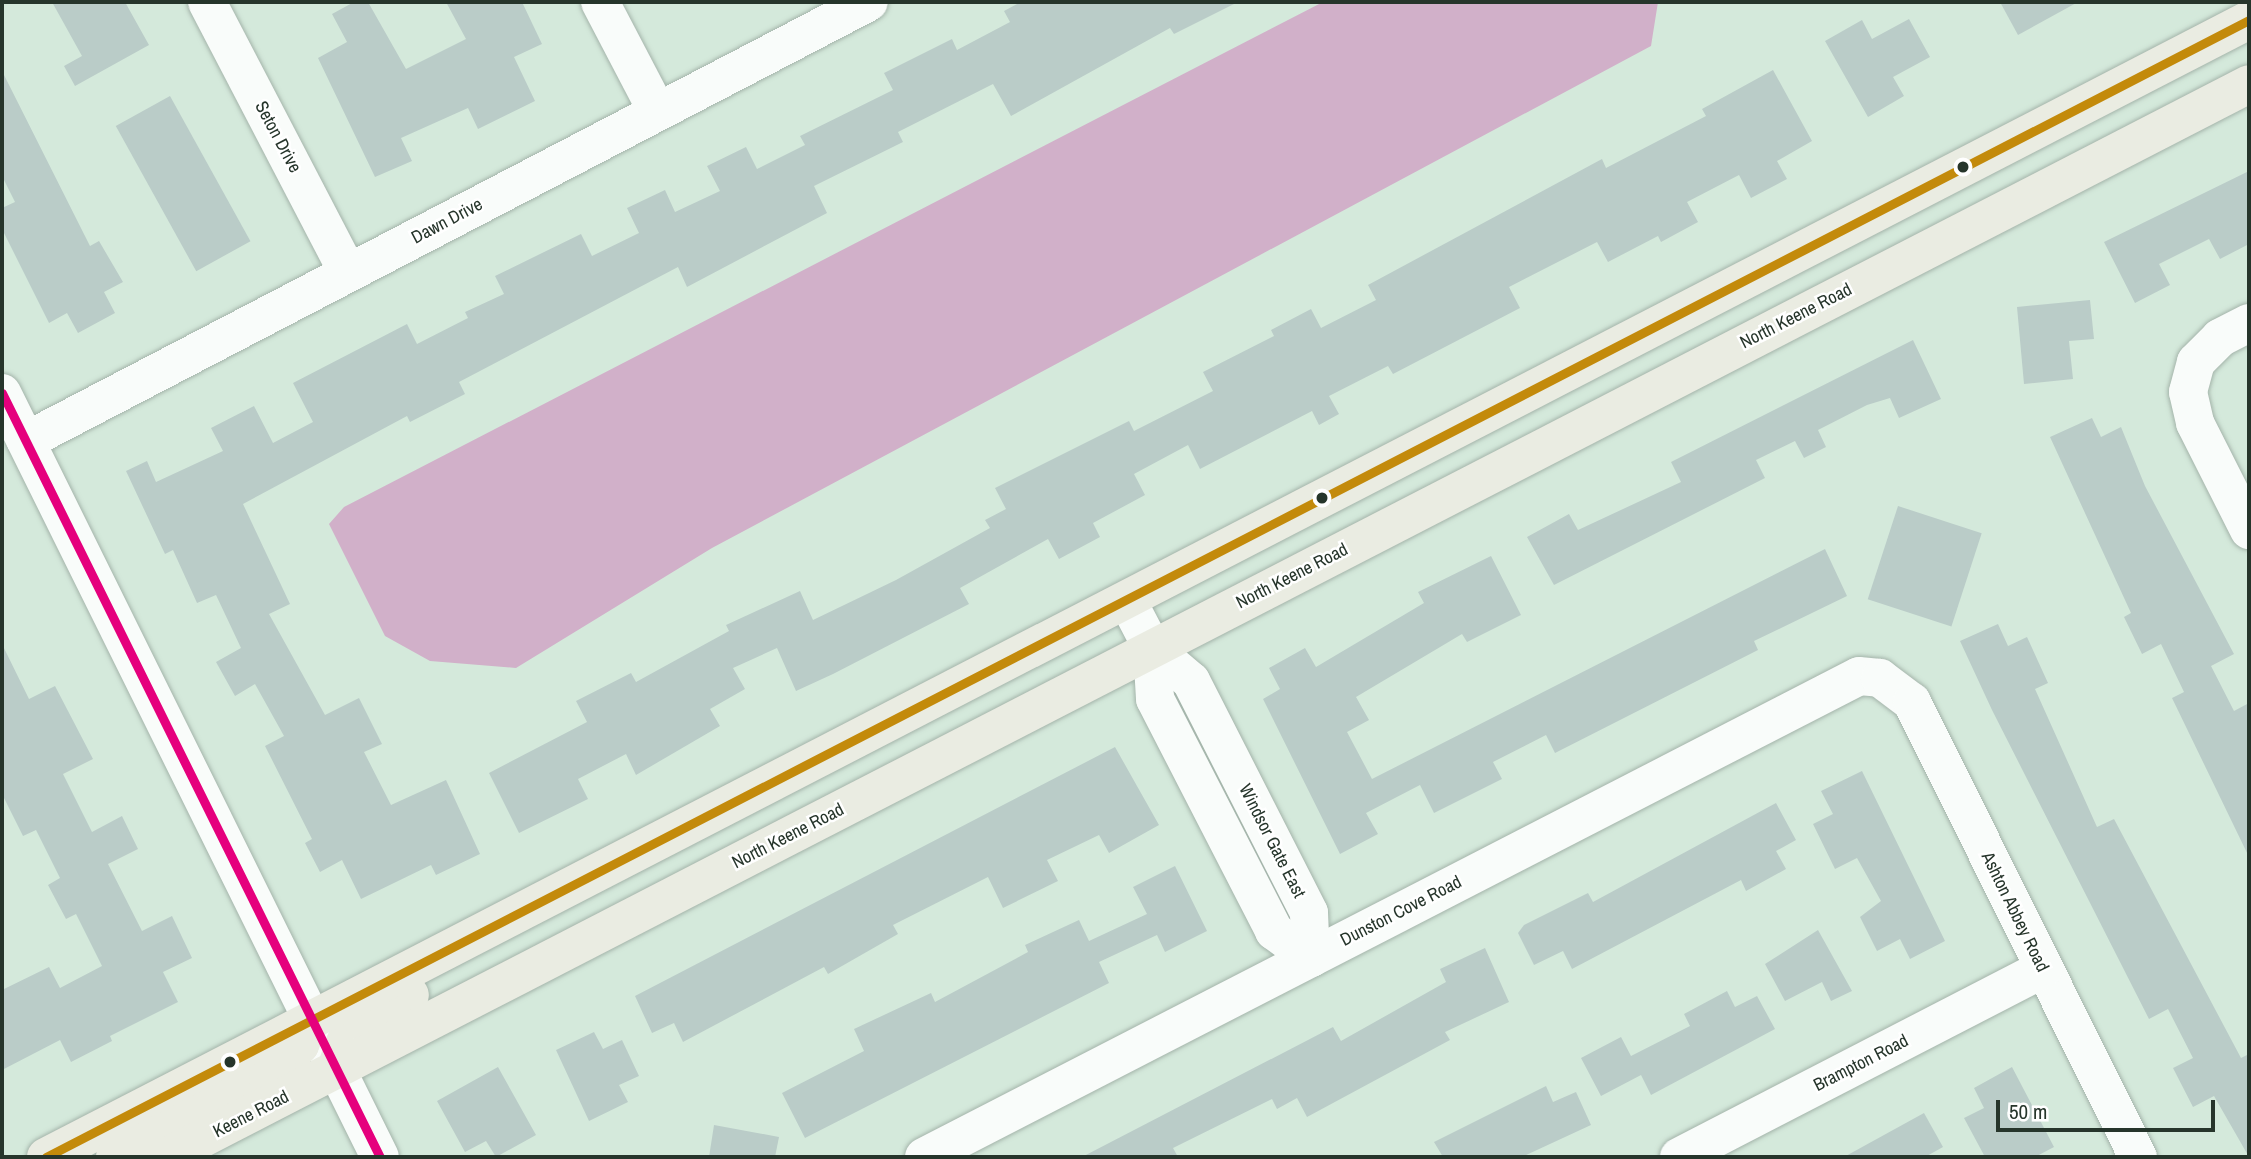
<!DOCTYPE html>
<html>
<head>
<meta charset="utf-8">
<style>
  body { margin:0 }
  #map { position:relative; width:2251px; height:1159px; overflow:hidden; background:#d4e9db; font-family:"Archivo Narrow",sans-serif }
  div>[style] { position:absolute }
  .water>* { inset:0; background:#d1b0c9 }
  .building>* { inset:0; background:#baccc8; transform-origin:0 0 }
  .roads { filter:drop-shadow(0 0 2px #a4b4aa) drop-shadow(0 0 2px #a4b4aa) }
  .minor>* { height:38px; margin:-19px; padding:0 19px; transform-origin:19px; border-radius:19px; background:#f9fcfa }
  .major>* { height:38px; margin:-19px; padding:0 19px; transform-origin:19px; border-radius:19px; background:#eaece2 }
  .bus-1>* { height:9px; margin:-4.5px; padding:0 4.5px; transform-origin:4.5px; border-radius:4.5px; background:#c38a0b }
  .bus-2>* { height:9px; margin:-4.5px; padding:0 4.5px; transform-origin:4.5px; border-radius:4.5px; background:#e5007d }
  .dots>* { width:19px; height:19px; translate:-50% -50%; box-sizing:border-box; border:4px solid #fff; border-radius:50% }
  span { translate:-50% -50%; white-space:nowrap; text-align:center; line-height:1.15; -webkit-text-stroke:5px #fff; paint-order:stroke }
  .street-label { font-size:18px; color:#26352b }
  .frame { position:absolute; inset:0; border:4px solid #26352b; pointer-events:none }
  .scale { position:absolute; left:1996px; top:1100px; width:219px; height:32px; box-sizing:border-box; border:4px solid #26352b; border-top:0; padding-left:9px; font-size:21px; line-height:24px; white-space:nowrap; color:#26352b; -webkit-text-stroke:5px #fff; paint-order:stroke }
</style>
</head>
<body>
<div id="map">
  <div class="water">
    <div style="clip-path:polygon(1323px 2px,1658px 2px,1651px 46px,712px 548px,516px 668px,430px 661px,385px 636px,329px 524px,344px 507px)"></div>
  </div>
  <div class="building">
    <div style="clip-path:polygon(52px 2px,125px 2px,149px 45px,75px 86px,64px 66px,82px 56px)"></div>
    <div style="clip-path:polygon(354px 2px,368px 2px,406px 69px,466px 39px,446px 2px,522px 2px,542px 44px,514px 57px,535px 101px,478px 129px,468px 108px,401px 138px,412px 161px,375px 177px,318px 58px,347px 42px,332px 14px)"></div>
    <div style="clip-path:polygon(1021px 2px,1238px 2px,1174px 34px,1170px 28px,1011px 116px,993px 84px,898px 132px,903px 142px,814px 186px,827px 213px,687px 287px,678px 267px,459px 382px,465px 394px,410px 422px,407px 416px,243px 504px,290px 604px,269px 614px,325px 715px,359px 698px,382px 744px,364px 752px,391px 805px,446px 780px,480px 854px,436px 875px,431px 865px,361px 899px,342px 860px,320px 872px,305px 843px,312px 839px,265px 746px,284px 736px,255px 684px,235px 696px,216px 662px,241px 648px,216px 595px,197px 603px,173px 550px,165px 554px,126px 471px,147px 461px,156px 482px,223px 451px,211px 428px,254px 406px,273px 443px,313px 422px,293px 383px,407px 324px,417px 344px,468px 318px,465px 312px,504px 294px,495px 276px,581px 234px,592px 256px,639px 233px,627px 208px,665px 190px,675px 212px,720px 191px,707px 166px,746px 147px,757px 169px,805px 145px,800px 136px,893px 90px,884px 73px,952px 39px,957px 50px,1010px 22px,1004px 11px)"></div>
    <div style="clip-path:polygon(2000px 2px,2078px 2px,2018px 35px)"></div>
    <div style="clip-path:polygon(1909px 19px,1930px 57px,1893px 77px,1904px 96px,1868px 117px,1825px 41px,1862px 20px,1872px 39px)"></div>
    <div style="clip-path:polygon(1773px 70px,1812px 141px,1777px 161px,1787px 179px,1751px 198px,1739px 175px,1687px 202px,1698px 222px,1661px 242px,1658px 236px,1608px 262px,1597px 242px,1509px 287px,1520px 308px,1393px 374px,1388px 366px,1329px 396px,1339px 414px,1319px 425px,1312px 411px,1200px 469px,1188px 445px,1134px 474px,1145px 495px,1093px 523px,1100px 537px,1059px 559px,1048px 539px,960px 588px,969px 604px,833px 674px,796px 691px,777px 648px,733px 668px,745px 689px,710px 709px,720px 726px,636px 775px,626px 754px,578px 779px,588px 799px,519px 833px,489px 773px,587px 722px,576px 701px,631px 673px,636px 682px,729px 631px,726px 625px,800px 591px,813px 620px,896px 580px,990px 528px,985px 520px,1006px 509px,995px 488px,1129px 421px,1134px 431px,1213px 391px,1203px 372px,1274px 336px,1271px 330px,1311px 309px,1321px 328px,1376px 300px,1368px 285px,1602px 159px,1606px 168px,1706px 116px,1702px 109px)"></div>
    <div style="clip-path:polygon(2px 71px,90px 246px,99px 241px,123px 282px,104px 292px,115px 313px,78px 333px,67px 313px,49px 323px,2px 229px,2px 208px,15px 202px,2px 176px)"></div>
    <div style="left:170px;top:96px;width:166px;height:62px;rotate:61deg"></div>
    <div style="clip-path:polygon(2249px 171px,2249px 244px,2220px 259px,2209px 239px,2159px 264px,2170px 285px,2135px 303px,2104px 242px)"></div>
    <div style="clip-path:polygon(2090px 300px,2094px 339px,2069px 341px,2073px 379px,2024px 384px,2017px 307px)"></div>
    <div style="clip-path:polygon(1913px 340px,1941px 399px,1899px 418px,1890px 398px,1867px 405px,1818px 430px,1826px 447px,1804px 458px,1795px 441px,1756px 460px,1765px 478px,1554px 585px,1527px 537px,1569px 514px,1578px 530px,1681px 482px,1671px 462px)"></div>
    <div style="clip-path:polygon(2092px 418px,2101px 437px,2121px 427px,2145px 486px,2234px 654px,2211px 666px,2234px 711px,2249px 703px,2249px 857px,2172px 698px,2184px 692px,2161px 644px,2142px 654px,2124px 617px,2131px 613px,2050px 437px)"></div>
    <div style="left:1898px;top:506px;width:88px;height:98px;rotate:18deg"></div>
    <div style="clip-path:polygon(1825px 549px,1847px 596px,1754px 641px,1758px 650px,1555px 753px,1546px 735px,1493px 762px,1502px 779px,1434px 813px,1420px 785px,1366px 813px,1378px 834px,1340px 854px,1263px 699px,1280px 689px,1269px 668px,1305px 648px,1316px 667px,1424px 603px,1418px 592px,1491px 556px,1521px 615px,1467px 642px,1462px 634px,1356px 697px,1369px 720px,1347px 732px,1372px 779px)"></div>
    <div style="clip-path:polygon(1998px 624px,2008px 646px,2027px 637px,2048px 683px,2035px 689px,2097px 827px,2114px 819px,2241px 1058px,2249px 1054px,2249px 1157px,2214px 1096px,2193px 1107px,2173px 1068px,2193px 1058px,2168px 1009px,2149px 1019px,1992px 710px,1960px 641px)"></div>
    <div style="clip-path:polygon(2px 644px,29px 699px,55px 686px,93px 759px,63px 774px,92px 832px,122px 816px,138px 849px,108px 864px,142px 931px,172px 916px,192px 958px,163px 972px,178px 1002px,110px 1036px,112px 1041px,71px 1062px,60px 1040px,2px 1070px,2px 990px,49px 967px,60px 988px,102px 966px,76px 914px,66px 919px,48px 885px,60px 878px,36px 830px,23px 836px,2px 794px)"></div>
    <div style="clip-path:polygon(1115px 747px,1159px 825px,1109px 853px,1099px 835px,1047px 860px,1058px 881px,1003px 908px,988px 877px,893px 925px,898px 934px,828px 974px,824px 967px,683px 1042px,674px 1023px,652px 1033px,635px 996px)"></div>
    <div style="clip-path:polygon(1862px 771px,1945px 941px,1910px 959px,1900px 939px,1877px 951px,1860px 917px,1881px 901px,1857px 858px,1835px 869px,1813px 824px,1833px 814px,1821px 791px)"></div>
    <div style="clip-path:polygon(1776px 803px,1796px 840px,1776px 851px,1786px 869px,1746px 891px,1741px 880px,1572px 969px,1563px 951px,1534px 965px,1518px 933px,1524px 925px,1588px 893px,1593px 902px)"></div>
    <div style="clip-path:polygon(1175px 866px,1207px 931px,1165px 952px,1157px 935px,1099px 962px,1109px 983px,805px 1138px,782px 1093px,864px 1051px,854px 1029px,931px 993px,935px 1002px,1028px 952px,1025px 945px,1079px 920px,1089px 941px,1147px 914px,1133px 887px)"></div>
    <div style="clip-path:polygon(1818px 930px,1852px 991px,1831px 1001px,1822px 982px,1785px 1001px,1765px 964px)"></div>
    <div style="clip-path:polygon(1485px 948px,1509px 1002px,1445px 1032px,1450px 1040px,1307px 1117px,1297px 1098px,1277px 1109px,1272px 1099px,1173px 1148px,1178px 1157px,1082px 1157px,1333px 1027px,1341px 1041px,1446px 982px,1440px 969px)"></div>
    <div style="clip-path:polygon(1727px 991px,1735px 1007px,1757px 996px,1775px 1029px,1651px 1095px,1641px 1075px,1601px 1096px,1581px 1058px,1621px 1037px,1631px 1056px,1690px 1026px,1684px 1014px)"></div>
    <div style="clip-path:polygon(594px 1032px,603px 1049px,622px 1040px,639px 1076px,619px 1085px,628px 1102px,589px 1121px,556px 1050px)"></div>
    <div style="clip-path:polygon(498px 1067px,536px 1135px,496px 1157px,486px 1141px,465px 1152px,437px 1101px)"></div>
    <div style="clip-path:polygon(2012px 1067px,2054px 1147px,2035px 1157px,1985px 1157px,1964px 1118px,1984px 1108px,1974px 1088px)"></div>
    <div style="clip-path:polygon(1546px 1086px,1553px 1102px,1576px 1092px,1591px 1125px,1522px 1157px,1443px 1157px,1434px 1142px)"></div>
    <div style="clip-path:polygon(1924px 1113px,1943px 1147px,1925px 1157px,1844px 1157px)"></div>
    <div style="clip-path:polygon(714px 1125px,779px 1137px,775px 1157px,709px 1157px)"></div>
  </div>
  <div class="roads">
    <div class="minor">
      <div style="left:207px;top:2px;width:305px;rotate:62.5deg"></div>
      <div style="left:600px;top:2px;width:123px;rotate:62.4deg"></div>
      <div style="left:2249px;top:323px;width:33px;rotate:153deg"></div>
      <div style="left:2220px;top:338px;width:34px;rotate:135deg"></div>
      <div style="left:2196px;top:362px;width:31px;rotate:105deg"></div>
      <div style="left:2188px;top:392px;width:32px;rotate:77deg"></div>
      <div style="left:2195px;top:423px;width:120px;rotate:63.2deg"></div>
      <div style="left:2px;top:393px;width:852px;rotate:63.68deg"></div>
      <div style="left:26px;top:441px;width:950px;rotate:-27.51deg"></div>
      <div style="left:1128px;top:602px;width:52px;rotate:62.4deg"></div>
      <div style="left:1152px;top:648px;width:51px;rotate:40.2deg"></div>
      <div style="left:1191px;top:681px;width:260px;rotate:63deg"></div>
      <div style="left:1309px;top:913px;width:45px;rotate:87.5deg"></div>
      <div style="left:1152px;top:648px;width:51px;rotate:86.6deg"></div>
      <div style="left:1155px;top:699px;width:261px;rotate:62.8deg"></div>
      <div style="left:1274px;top:931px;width:46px;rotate:36.1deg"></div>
      <div style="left:924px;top:1157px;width:1051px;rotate:-27.22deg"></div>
      <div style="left:1859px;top:676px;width:21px;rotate:5deg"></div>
      <div style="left:1880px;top:678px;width:40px;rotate:37deg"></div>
      <div style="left:1912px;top:702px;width:508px;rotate:63.59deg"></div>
      <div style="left:1679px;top:1157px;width:410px;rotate:-27.3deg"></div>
    </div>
    <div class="major">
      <div style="left:336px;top:1069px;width:28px;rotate:-71deg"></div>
      <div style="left:345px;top:1043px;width:28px;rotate:-49deg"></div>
      <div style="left:363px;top:1022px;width:54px;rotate:-29.9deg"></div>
      <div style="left:46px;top:1157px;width:2479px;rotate:-27.3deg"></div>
      <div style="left:115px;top:1157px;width:172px;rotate:-27.3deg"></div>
      <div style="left:268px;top:1078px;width:46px;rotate:-45.9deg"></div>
      <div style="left:300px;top:1045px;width:25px;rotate:-69deg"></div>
      <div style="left:166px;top:1157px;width:2343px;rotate:-27.25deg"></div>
    </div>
  </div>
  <div class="bus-1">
    <div style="left:46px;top:1157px;width:2479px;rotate:-27.3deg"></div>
  </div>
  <div class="bus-2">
    <div style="left:2px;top:393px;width:852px;rotate:63.68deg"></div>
  </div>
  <div class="dots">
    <div style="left:1963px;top:167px;background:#26352b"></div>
    <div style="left:1322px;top:498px;background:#26352b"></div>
    <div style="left:230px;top:1062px;background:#26352b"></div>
  </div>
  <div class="street-label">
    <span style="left:278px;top:137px;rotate:62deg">Seton Drive</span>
    <span style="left:447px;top:221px;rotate:-28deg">Dawn Drive</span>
    <span style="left:1796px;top:316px;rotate:-27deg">North Keene Road</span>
    <span style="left:1292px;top:576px;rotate:-27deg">North Keene Road</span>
    <span style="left:788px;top:836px;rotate:-27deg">North Keene Road</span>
    <span style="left:1272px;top:841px;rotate:63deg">Windsor Gate East</span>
    <span style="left:1401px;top:911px;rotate:-27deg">Dunston Cove Road</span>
    <span style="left:2015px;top:912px;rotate:64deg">Ashton Abbey Road</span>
    <span style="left:1861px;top:1063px;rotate:-27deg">Brampton Road</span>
    <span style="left:251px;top:1114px;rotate:-27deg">Keene Road</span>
  </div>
  <div class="frame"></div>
  <div class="scale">50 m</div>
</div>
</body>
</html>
